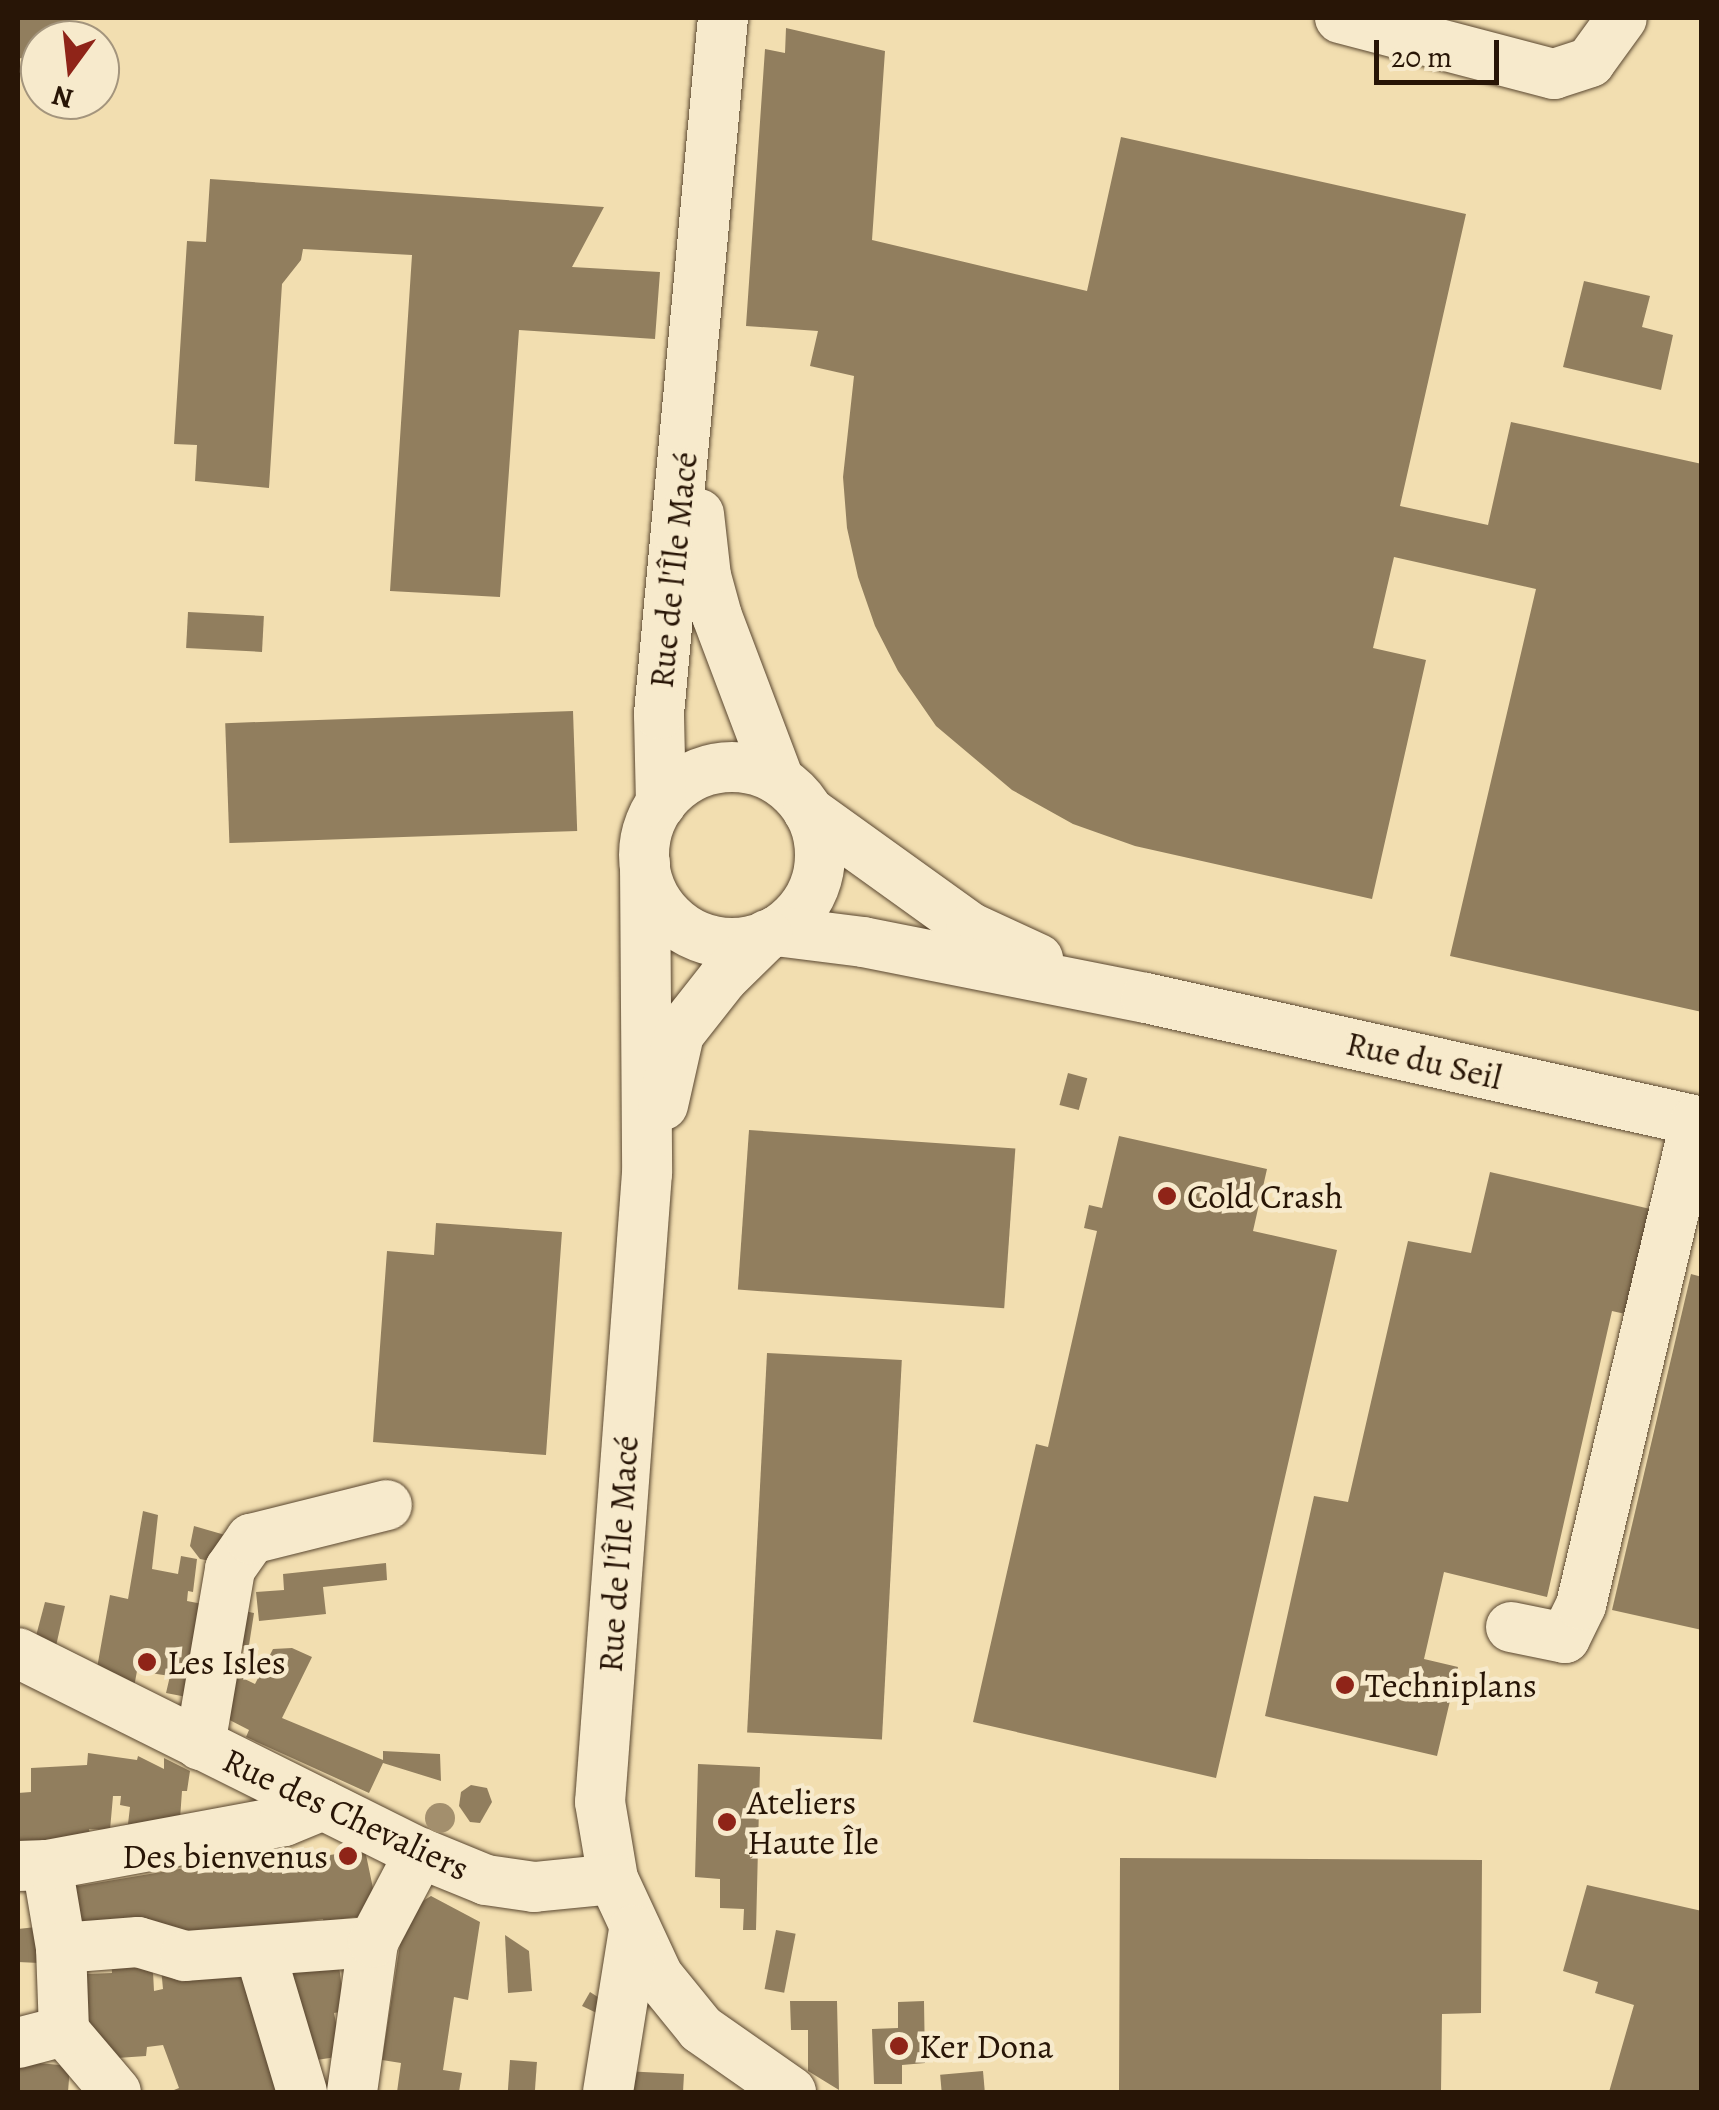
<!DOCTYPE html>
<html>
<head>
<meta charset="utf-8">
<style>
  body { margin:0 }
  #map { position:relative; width:1719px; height:2110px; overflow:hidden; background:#f2deb0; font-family:Alegreya,serif }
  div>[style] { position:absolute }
  .building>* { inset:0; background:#917e5e; transform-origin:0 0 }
  .roads { filter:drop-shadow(0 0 2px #5a4730) drop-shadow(0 0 2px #5a4730) }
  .minor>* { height:50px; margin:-25px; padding:0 25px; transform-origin:25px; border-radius:25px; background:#f7eacc }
  .minor>.ring { margin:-25px; padding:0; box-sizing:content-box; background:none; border:50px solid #f7eacc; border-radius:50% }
  .trees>* { width:30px; height:30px; margin:-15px; border-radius:50%; background:#a38f6d }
  .dots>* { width:28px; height:28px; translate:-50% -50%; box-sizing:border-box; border:5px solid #f7eacc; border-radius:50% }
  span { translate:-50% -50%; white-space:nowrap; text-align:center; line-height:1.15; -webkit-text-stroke:9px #f7eacc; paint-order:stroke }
  .street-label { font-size:35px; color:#281506 }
  .poi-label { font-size:35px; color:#281506 }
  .left { translate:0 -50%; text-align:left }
  .right { translate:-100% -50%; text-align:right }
  .frame { position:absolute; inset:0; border:20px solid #281506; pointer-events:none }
  .north { position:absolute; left:20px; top:20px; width:100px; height:100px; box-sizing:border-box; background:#f7eacc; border:2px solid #a4957d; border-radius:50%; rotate:195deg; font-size:28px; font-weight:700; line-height:40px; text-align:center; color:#281506 }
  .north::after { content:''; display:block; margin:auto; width:35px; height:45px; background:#8f2418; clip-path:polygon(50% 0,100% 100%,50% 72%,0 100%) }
  .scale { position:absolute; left:1374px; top:40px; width:125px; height:45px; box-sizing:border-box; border:5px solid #281506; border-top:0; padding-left:12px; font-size:30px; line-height:35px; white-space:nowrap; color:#281506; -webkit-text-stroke:8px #f7eacc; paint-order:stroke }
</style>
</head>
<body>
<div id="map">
  <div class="building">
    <div style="clip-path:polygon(18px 18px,69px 18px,68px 40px,40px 40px,40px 60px,18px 58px)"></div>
    <div style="clip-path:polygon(786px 28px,885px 51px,872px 240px,1087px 291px,1121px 137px,1466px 214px,1400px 506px,1488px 525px,1511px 422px,1702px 464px,1702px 1012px,1450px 956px,1536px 589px,1394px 557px,1373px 648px,1426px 660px,1372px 899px,1135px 846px,1073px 824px,1012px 790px,936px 726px,898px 671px,875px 626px,858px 577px,847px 528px,843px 477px,854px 376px,810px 366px,818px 331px,746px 326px,765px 49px,785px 53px)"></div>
    <div style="clip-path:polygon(210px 179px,604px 207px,572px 267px,660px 272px,655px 339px,519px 330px,500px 597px,390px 591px,412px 255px,303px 249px,301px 260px,282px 284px,269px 488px,195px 481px,197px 445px,174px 444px,187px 241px,206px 242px)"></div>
    <div style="clip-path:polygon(1584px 281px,1650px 296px,1642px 327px,1673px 335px,1661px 390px,1563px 367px)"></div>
    <div style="left:188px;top:612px;width:76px;height:36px;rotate:3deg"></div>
    <div style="left:573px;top:711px;width:120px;height:348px;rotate:88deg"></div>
    <div style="left:1068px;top:1073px;width:20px;height:33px;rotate:15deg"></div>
    <div style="left:749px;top:1130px;width:267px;height:160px;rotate:4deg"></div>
    <div style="clip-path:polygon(1119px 1136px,1267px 1169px,1253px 1231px,1337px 1250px,1216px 1778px,973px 1722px,1036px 1444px,1048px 1447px,1097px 1231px,1084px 1228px,1089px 1205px,1102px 1208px)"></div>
    <div style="clip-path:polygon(1490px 1172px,1659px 1211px,1634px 1316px,1612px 1311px,1547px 1597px,1444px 1572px,1424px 1659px,1458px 1667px,1437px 1756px,1265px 1716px,1314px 1496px,1348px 1502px,1408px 1241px,1471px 1253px)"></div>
    <div style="clip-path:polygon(436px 1223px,562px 1232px,546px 1455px,373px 1442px,387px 1251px,434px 1255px)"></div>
    <div style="clip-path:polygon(1691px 1274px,1702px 1277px,1702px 1630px,1612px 1610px)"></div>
    <div style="left:767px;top:1353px;width:135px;height:380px;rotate:3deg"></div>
    <div style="clip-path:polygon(143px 1511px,158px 1515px,152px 1569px,178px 1574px,181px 1556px,197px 1559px,193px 1592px,188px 1591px,187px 1601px,213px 1606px,197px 1699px,166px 1693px,170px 1676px,137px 1671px,134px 1687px,97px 1668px,110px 1595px,128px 1599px)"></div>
    <div style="clip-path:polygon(194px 1526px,225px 1535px,221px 1563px,200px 1559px,190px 1546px)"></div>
    <div style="clip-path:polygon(386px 1563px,387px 1580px,323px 1587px,326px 1614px,259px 1621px,256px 1592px,284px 1590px,283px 1574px)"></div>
    <div style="clip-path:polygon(45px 1602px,65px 1606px,56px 1646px,36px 1636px)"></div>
    <div style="clip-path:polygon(234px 1609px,254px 1613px,249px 1645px,228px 1649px)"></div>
    <div style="clip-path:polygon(292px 1648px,312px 1657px,282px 1718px,383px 1760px,383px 1751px,440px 1754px,441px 1781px,383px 1763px,369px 1793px,246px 1737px,249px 1730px,218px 1714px,224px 1669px,255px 1684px,273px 1649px)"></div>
    <div style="clip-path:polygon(88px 1753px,137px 1760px,138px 1756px,164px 1769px,164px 1758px,190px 1771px,187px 1791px,182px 1791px,179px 1833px,115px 1829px,128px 1824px,130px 1807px,120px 1805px,121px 1796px,113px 1796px,110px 1830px,89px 1829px,91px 1840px,18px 1842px,18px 1793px,31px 1792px,31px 1768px,87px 1765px)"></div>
    <div style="clip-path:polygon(698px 1764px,760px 1767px,756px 1930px,743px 1930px,744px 1909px,720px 1908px,720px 1879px,695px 1877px)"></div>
    <div style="clip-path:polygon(471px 1785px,487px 1788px,492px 1802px,480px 1823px,470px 1822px,459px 1806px,461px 1792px)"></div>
    <div style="clip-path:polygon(263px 1845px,266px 1864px,365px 1850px,374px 1893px,371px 1915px,334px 1920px,324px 1927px,323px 1919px,299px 1922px,301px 1930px,188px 1941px,80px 1930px,72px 1887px,251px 1857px,249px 1847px)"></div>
    <div style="clip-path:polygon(1120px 1858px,1482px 1860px,1481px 2013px,1442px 2014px,1441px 2092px,1119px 2092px)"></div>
    <div style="clip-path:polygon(1587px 1885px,1702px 1911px,1702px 2092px,1609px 2092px,1634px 2005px,1595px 1993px,1598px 1982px,1563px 1971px)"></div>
    <div style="clip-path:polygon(431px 1896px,480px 1922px,468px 2000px,454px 1997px,443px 2070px,462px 2073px,459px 2092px,397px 2092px,401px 2063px,382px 2060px,405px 1912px)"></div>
    <div style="clip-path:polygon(36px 1927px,39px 1963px,18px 1962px,18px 1929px)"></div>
    <div style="left:776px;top:1930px;width:20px;height:60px;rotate:11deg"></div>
    <div style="clip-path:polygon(505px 1935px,529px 1951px,532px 1991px,508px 1993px)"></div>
    <div style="clip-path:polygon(111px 1955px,153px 1972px,154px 1991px,163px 1989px,161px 1968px,231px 1969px,251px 1984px,287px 2092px,169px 2092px,179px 2088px,163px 2045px,147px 2047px,146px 2056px,103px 2059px,89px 2051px,85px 1974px,112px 1973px)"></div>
    <div style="clip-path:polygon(339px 1966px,345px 2011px,334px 2013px,343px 2056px,303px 2062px,287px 1973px)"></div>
    <div style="clip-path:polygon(590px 1992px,604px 2001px,603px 2016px,582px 2006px)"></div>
    <div style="clip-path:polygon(790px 2001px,837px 2001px,839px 2090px,808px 2071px,808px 2030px,791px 2030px)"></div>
    <div style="clip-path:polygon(924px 2001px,925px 2063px,902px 2065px,902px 2084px,874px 2084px,872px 2029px,898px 2028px,898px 2002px)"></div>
    <div style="left:510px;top:2060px;width:27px;height:32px;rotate:4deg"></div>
    <div style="clip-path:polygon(18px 2061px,70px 2066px,68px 2092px,18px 2092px)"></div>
    <div style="clip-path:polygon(623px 2071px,684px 2074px,683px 2092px,621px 2092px)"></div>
    <div style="left:983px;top:2071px;width:21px;height:43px;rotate:85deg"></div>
  </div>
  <div class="roads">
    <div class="minor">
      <div style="left:1340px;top:18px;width:221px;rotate:14.7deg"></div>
      <div style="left:1554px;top:74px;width:38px;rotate:-18deg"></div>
      <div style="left:1590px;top:62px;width:54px;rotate:-54deg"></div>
      <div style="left:699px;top:514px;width:62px;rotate:83.6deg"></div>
      <div style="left:706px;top:576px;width:41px;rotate:74.6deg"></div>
      <div style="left:717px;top:616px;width:175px;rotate:69.3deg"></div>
      <div class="ring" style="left:644px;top:767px;width:126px;height:126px"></div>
      <div style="left:661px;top:804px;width:90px;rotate:-91.3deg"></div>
      <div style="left:659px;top:714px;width:699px;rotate:-84.75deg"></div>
      <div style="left:808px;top:811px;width:201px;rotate:35.7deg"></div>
      <div style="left:971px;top:928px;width:74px;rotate:24.8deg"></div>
      <div style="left:645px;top:863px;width:310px;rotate:89.6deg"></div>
      <div style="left:647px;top:1173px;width:631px;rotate:94.27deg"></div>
      <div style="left:600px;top:1802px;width:78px;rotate:80.4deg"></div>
      <div style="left:613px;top:1879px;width:107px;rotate:65.1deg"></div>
      <div style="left:658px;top:1976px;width:68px;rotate:50.9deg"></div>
      <div style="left:701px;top:2029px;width:110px;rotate:35deg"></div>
      <div style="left:776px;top:931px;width:88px;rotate:7.2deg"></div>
      <div style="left:863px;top:942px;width:288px;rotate:11.2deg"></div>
      <div style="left:1146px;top:998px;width:570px;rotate:12.57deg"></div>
      <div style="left:663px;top:1105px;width:73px;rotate:-77.3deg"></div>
      <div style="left:679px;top:1034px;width:71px;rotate:-51.8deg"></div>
      <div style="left:723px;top:978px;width:62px;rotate:-44.3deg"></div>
      <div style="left:1511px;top:1627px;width:55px;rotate:11.5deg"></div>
      <div style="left:1565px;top:1638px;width:37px;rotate:-64deg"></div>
      <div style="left:1581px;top:1605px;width:497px;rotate:-76.7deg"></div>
      <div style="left:18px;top:1653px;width:449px;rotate:26.5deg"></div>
      <div style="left:420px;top:1853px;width:71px;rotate:22.2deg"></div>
      <div style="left:486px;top:1880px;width:49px;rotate:8.3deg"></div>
      <div style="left:534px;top:1887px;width:79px;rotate:-5.8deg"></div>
      <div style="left:200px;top:1745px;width:179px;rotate:-80.3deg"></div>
      <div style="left:230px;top:1569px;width:37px;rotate:-55deg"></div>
      <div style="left:251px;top:1539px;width:140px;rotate:-14deg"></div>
      <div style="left:47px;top:1865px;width:84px;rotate:80.4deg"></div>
      <div style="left:61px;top:1948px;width:83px;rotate:87.9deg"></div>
      <div style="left:64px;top:2031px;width:80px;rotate:49.6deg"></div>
      <div style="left:18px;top:1866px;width:29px;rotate:-2deg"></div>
      <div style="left:47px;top:1865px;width:241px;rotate:-10.5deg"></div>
      <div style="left:284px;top:1821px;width:42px;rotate:-22.3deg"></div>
      <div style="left:61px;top:1948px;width:77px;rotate:-4.5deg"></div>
      <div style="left:138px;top:1942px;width:49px;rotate:16.6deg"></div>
      <div style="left:185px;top:1956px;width:189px;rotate:-4.3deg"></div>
      <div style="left:260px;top:1952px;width:146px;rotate:73.3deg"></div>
      <div style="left:18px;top:2043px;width:48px;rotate:-14.6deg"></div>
      <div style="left:352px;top:2092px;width:151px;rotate:-82deg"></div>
      <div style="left:373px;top:1942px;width:101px;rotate:-62.2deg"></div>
      <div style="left:608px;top:2092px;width:164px;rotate:-80.9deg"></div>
    </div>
  </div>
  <div class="trees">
    <div style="left:440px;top:1818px"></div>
  </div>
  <div class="dots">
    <div style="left:1167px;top:1196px;background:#8f2418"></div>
    <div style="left:147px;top:1662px;background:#8f2418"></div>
    <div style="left:1345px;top:1685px;background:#8f2418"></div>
    <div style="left:727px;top:1822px;background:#8f2418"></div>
    <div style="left:348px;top:1856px;background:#8f2418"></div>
    <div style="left:899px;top:2046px;background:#8f2418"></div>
  </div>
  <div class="street-label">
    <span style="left:673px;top:570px;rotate:-84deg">Rue de l'Île Macé</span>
    <span style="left:1424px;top:1060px;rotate:13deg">Rue du Seil</span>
    <span style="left:618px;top:1554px;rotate:-86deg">Rue de l'Île Macé</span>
    <span style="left:346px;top:1814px;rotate:25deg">Rue des Chevaliers</span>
  </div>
  <div class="poi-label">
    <span class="left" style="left:1187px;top:1196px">Cold Crash</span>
    <span class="left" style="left:167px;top:1662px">Les Isles</span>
    <span class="left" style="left:1365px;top:1685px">Techniplans</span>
    <span class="left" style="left:747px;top:1822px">Ateliers<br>Haute Île</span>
    <span class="right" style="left:328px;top:1856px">Des bienvenus</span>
    <span class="left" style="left:919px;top:2046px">Ker Dona</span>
  </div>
  <div class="frame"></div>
  <div class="north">N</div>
  <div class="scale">20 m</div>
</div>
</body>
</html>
